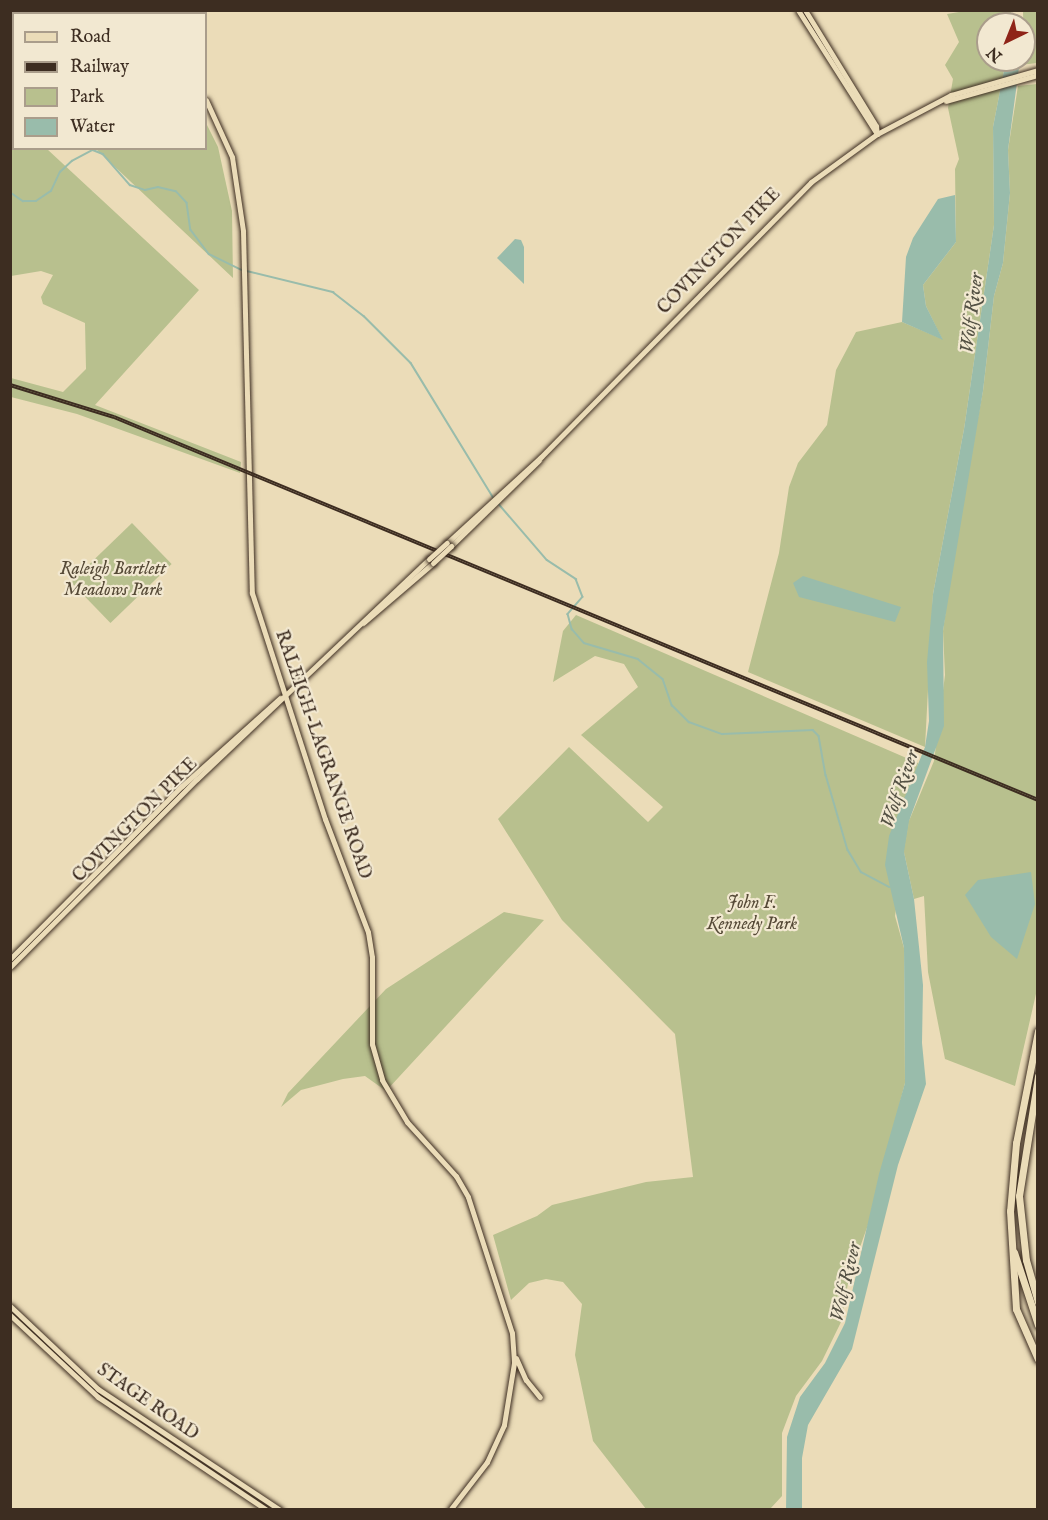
<!DOCTYPE html>
<html>
<head>
<meta charset="utf-8">
<style>
  body { margin:0 }
  #map { position:relative; width:1048px; height:1520px; overflow:hidden; background:#ebdcb8; font-family:"IM FELL English",serif }
  div>[style] { position:absolute }
  .green>* { inset:0; background:#b8c08e; transform-origin:0 0 }
  .water>* { inset:0; background:#99bcab }
  .stream>* { height:1.5px; margin:-0.75px; padding:0 0.75px; transform-origin:0.75px; border-radius:0.75px; background:#99bcab }
  .roads { filter:drop-shadow(0 0 2px #3d2d21) drop-shadow(0 0 2px #3d2d21) }
  .major>* { height:5px; margin:-2.5px; padding:0 2.5px; transform-origin:2.5px; border-radius:2.5px; background:#ebdcb8 }
  .highway>* { height:7px; margin:-3.5px; padding:0 3.5px; transform-origin:3.5px; border-radius:3.5px; background:#ebdcb8 }
  .rail>* { height:4px; margin-top:-2px; transform-origin:0; background:repeating-linear-gradient(90deg,#f2e8d1 0 4.5px,#3d2d21 0 9px); box-sizing:border-box; border-block:2px solid #3d2d21 }
  .bridges { filter:drop-shadow(0 0 2px #3d2d21) drop-shadow(0 0 2px #3d2d21) }
  .major-bridge>* { height:5px; margin:-2.5px; padding:0 2.5px; transform-origin:2.5px; border-radius:2.5px; background:#ebdcb8 }
  span { translate:-50% -50%; white-space:nowrap; text-align:center; line-height:1.15; -webkit-text-stroke:4.5px #f2e8d1; paint-order:stroke }
  .street-label { font-size:18px; color:#3d2d21 }
  .park-label { font-size:18px; color:#564a37; font-style:italic }
  .water-label { font-size:20px; color:#545144; font-style:italic }
  .frame { position:absolute; inset:0; border:12px solid #3d2d21; pointer-events:none }
  .legend { position:absolute; left:12px; top:12px; width:195px; height:138px; box-sizing:border-box; background:#f2e8d1; border:2px solid #aa9d8b; margin:0; padding:8px 10px; list-style:none; font-size:18px; color:#3d2d21 }
  .legend li { display:flex; align-items:center; gap:12px; height:30px }
  .legend b { width:30px; border:2px solid #aa9d8b }
  .north { position:absolute; left:976px; top:12px; width:60px; height:60px; box-sizing:border-box; background:#f2e8d1; border:2px solid #aa9d8b; border-radius:50%; rotate:223deg; font-size:16px; font-weight:700; line-height:24px; text-align:center; color:#3d2d21 }
  .north::after { content:''; display:block; margin:auto; width:21px; height:27px; background:#8f2418; clip-path:polygon(50% 0,100% 100%,50% 72%,0 100%) }
</style>
</head>
<body>
<div id="map">
  <div class="green">
    <div style="clip-path:polygon(965px 11px,1011px 11px,1010px 24px,988px 24px,988px 60px,1006px 60px,993px 127px,994px 225px,964px 429px,933px 594px,925px 747px,748px 672px,779px 553px,789px 487px,798px 463px,827px 425px,836px 370px,856px 332px,902px 322px,942px 339px,926px 306px,923px 285px,956px 242px,955px 169px,959px 159px,948px 108px,953px 79px,945px 65px,959px 42px,947px 14px)"></div>
    <div style="clip-path:polygon(1023px 11px,1037px 11px,1037px 63px,1020px 65px,1024px 60px)"></div>
    <div style="clip-path:polygon(1037px 84px,1038px 985px,1015px 1086px,945px 1059px,928px 972px,924px 896px,914px 899px,904px 852px,909px 821px,934px 761px,945px 675px,943px 631px,956px 534px,983px 391px,994px 296px,1003px 263px,1010px 193px,1008px 150px,1018px 86px)"></div>
    <div style="clip-path:polygon(11px 116px,14px 148px,47px 149px,199px 290px,95px 405px,241px 462px,240px 473px,77px 414px,11px 397px,11px 378px,63px 392px,86px 369px,85px 323px,43px 304px,41px 297px,53px 275px,41px 271px,11px 276px)"></div>
    <div style="clip-path:polygon(206px 123px,218px 147px,232px 211px,233px 278px,96px 149px,206px 148px)"></div>
    <div style="left:132px;top:523px;width:57px;height:85px;rotate:46deg"></div>
    <div style="clip-path:polygon(576px 615px,918px 763px,895px 916px,904px 948px,905px 1083px,869px 1222px,849px 1278px,841px 1322px,822px 1361px,796px 1396px,782px 1433px,782px 1496px,770px 1509px,646px 1509px,593px 1441px,575px 1355px,582px 1304px,563px 1282px,546px 1279px,529px 1283px,511px 1300px,493px 1235px,537px 1216px,552px 1205px,646px 1182px,693px 1177px,675px 1034px,562px 920px,498px 819px,569px 747px,648px 822px,663px 807px,581px 735px,638px 687px,624px 664px,595px 656px,553px 682px,563px 631px)"></div>
    <div style="clip-path:polygon(504px 912px,544px 920px,386px 1091px,365px 1076px,343px 1079px,301px 1090px,281px 1107px,288px 1093px,386px 989px)"></div>
  </div>
  <div class="water">
    <div style="clip-path:polygon(1006px 60px,1020px 60px,1008px 150px,1010px 193px,1003px 263px,994px 296px,983px 391px,943px 631px,944px 726px,909px 821px,904px 852px,914px 899px,923px 985px,922px 1043px,926px 1084px,898px 1165px,852px 1349px,808px 1425px,802px 1458px,802px 1509px,786px 1510px,787px 1437px,800px 1397px,825px 1363px,845px 1323px,879px 1174px,905px 1083px,904px 948px,885px 865px,889px 836px,925px 747px,929px 721px,927px 662px,933px 594px,964px 429px,994px 225px,993px 127px)"></div>
    <div style="clip-path:polygon(955px 195px,956px 242px,923px 285px,926px 306px,943px 340px,902px 322px,906px 257px,913px 238px,938px 199px)"></div>
    <div style="clip-path:polygon(515px 239px,521px 240px,524px 247px,524px 284px,497px 258px)"></div>
    <div style="clip-path:polygon(803px 576px,901px 607px,895px 622px,799px 597px,793px 583px)"></div>
    <div style="clip-path:polygon(1031px 872px,1035px 904px,1017px 959px,991px 937px,965px 895px,978px 880px)"></div>
  </div>
  <div class="stream">
    <div style="left:10px;top:192px;width:16px;rotate:35deg"></div>
    <div style="left:23px;top:201px;width:13px"></div>
    <div style="left:36px;top:201px;width:18px;rotate:-34deg"></div>
    <div style="left:51px;top:191px;width:21px;rotate:-65deg"></div>
    <div style="left:60px;top:172px;width:16px;rotate:-43deg"></div>
    <div style="left:72px;top:161px;width:24px;rotate:-28deg"></div>
    <div style="left:93px;top:150px;width:11px;rotate:22deg"></div>
    <div style="left:103px;top:154px;width:41px;rotate:48.9deg"></div>
    <div style="left:130px;top:185px;width:16px;rotate:18deg"></div>
    <div style="left:145px;top:190px;width:13px;rotate:-13deg"></div>
    <div style="left:158px;top:187px;width:18px;rotate:13deg"></div>
    <div style="left:176px;top:191px;width:16px;rotate:47deg"></div>
    <div style="left:187px;top:203px;width:27px;rotate:82deg"></div>
    <div style="left:191px;top:230px;width:30px;rotate:53deg"></div>
    <div style="left:209px;top:254px;width:37px;rotate:26deg"></div>
    <div style="left:247px;top:271px;width:89px;rotate:13.7deg"></div>
    <div style="left:333px;top:292px;width:39px;rotate:38deg"></div>
    <div style="left:364px;top:316px;width:66px;rotate:45deg"></div>
    <div style="left:411px;top:363px;width:157px;rotate:58.5deg"></div>
    <div style="left:498px;top:503px;width:75px;rotate:49.3deg"></div>
    <div style="left:547px;top:560px;width:35px;rotate:33deg"></div>
    <div style="left:576px;top:579px;width:19px;rotate:69deg"></div>
    <div style="left:583px;top:597px;width:23px;rotate:131deg"></div>
    <div style="left:568px;top:614px;width:16px;rotate:75deg"></div>
    <div style="left:572px;top:629px;width:18px;rotate:49deg"></div>
    <div style="left:584px;top:643px;width:56px;rotate:16.5deg"></div>
    <div style="left:638px;top:659px;width:32px;rotate:39deg"></div>
    <div style="left:663px;top:679px;width:28px;rotate:71deg"></div>
    <div style="left:672px;top:705px;width:24px;rotate:45deg"></div>
    <div style="left:689px;top:722px;width:35px;rotate:20deg"></div>
    <div style="left:722px;top:734px;width:91px;rotate:-2.5deg"></div>
    <div style="left:813px;top:730px;width:8px;rotate:45deg"></div>
    <div style="left:819px;top:736px;width:40px;rotate:80deg"></div>
    <div style="left:826px;top:775px;width:78px;rotate:73.7deg"></div>
    <div style="left:848px;top:850px;width:26px;rotate:59deg"></div>
    <div style="left:861px;top:872px;width:32px;rotate:28deg"></div>
  </div>
  <div class="roads">
    <div class="major">
      <div style="left:133px;top:10px;width:5px;rotate:53deg"></div>
      <div style="left:798px;top:10px;width:147px;rotate:57.5deg"></div>
      <div style="left:805px;top:10px;width:136px;rotate:58.5deg"></div>
      <div style="left:876px;top:126px;width:8px;rotate:83deg"></div>
      <div style="left:206px;top:100px;width:63px;rotate:65.5deg"></div>
      <div style="left:232px;top:157px;width:75px;rotate:81.5deg"></div>
      <div style="left:243px;top:231px;width:362px;rotate:88.6deg"></div>
      <div style="left:252px;top:593px;width:237px;rotate:72.1deg"></div>
      <div style="left:325px;top:819px;width:121px;rotate:69.2deg"></div>
      <div style="left:368px;top:932px;width:25px;rotate:81deg"></div>
      <div style="left:372px;top:957px;width:87px;rotate:90deg"></div>
      <div style="left:372px;top:1044px;width:37px;rotate:74deg"></div>
      <div style="left:382px;top:1080px;width:49px;rotate:59.2deg"></div>
      <div style="left:407px;top:1122px;width:73px;rotate:47.8deg"></div>
      <div style="left:456px;top:1176px;width:24px;rotate:60deg"></div>
      <div style="left:468px;top:1197px;width:143px;rotate:72.1deg"></div>
      <div style="left:512px;top:1333px;width:30px;rotate:86deg"></div>
      <div style="left:514px;top:1363px;width:63px;rotate:99.2deg"></div>
      <div style="left:504px;top:1425px;width:41px;rotate:114.7deg"></div>
      <div style="left:487px;top:1462px;width:61px;rotate:127.6deg"></div>
      <div style="left:946px;top:101px;width:96px;rotate:-15.8deg"></div>
      <div style="left:447px;top:543px;width:127px;rotate:-42.5deg"></div>
      <div style="left:541px;top:457px;width:385px;rotate:-45.5deg"></div>
      <div style="left:811px;top:182px;width:82px;rotate:-36deg"></div>
      <div style="left:877px;top:134px;width:84px;rotate:-27.8deg"></div>
      <div style="left:951px;top:95px;width:91px;rotate:-16deg"></div>
      <div style="left:451px;top:546px;width:123px;rotate:-44.3deg"></div>
      <div style="left:363px;top:623px;width:92px;rotate:-40.6deg"></div>
      <div style="left:10px;top:959px;width:244px;rotate:-45.2deg"></div>
      <div style="left:182px;top:786px;width:132px;rotate:-41.9deg"></div>
      <div style="left:10px;top:967px;width:265px;rotate:-45.2deg"></div>
      <div style="left:197px;top:779px;width:320px;rotate:-43.5deg"></div>
      <div style="left:10px;top:1306px;width:121px;rotate:43.3deg"></div>
      <div style="left:98px;top:1389px;width:219px;rotate:33.6deg"></div>
      <div style="left:10px;top:1315px;width:120px;rotate:43deg"></div>
      <div style="left:98px;top:1397px;width:203px;rotate:33.8deg"></div>
      <div style="left:516px;top:1358px;width:24px;rotate:66deg"></div>
      <div style="left:526px;top:1380px;width:22px;rotate:51deg"></div>
    </div>
    <div class="highway">
      <div style="left:1038px;top:1031px;width:114px;rotate:101.1deg"></div>
      <div style="left:1016px;top:1143px;width:68px;rotate:95deg"></div>
      <div style="left:1010px;top:1211px;width:98px;rotate:86.5deg"></div>
      <div style="left:1016px;top:1309px;width:55px;rotate:66.3deg"></div>
      <div style="left:1038px;top:1076px;width:121px;rotate:99deg"></div>
      <div style="left:1019px;top:1196px;width:64px;rotate:83.8deg"></div>
      <div style="left:1026px;top:1260px;width:44px;rotate:74.1deg"></div>
      <div style="left:1014px;top:1252px;width:77px;rotate:71.8deg"></div>
    </div>
  </div>
  <div class="rail">
    <div style="left:10px;top:385px;width:109px;rotate:17.1deg"></div>
    <div style="left:114px;top:417px;width:1000px;rotate:22.51deg"></div>
  </div>
  <div class="bridges">
    <div class="major-bridge">
      <div style="left:429px;top:559px;width:24px;rotate:-42deg"></div>
      <div style="left:433px;top:563px;width:25px;rotate:-43deg"></div>
    </div>
  </div>
  <div class="street-label">
    <span style="left:720px;top:252px;rotate:-46deg">COVINGTON PIKE</span>
    <span style="left:322px;top:755px;rotate:71deg">RALEIGH-LAGRANGE ROAD</span>
    <span style="left:136px;top:821px;rotate:-45deg">COVINGTON PIKE</span>
    <span style="left:147px;top:1403px;rotate:35deg">STAGE ROAD</span>
  </div>
  <div class="park-label">
    <span style="left:113px;top:581px">Raleigh Bartlett<br>Meadows Park</span>
    <span style="left:752px;top:915px">John F.<br>Kennedy Park</span>
  </div>
  <div class="water-label">
    <span style="left:972px;top:313px;rotate:-83deg">Wolf River</span>
    <span style="left:900px;top:789px;rotate:-71deg">Wolf River</span>
    <span style="left:846px;top:1282px;rotate:-77deg">Wolf River</span>
  </div>
  <div class="frame"></div>
  <ul class="legend">
  <li><b style="height:8px;background:#ebdcb8"></b>Road</li>
  <li><b style="height:8px;background:#3d2d21"></b>Railway</li>
  <li><b style="height:16px;background:#b8c08e"></b>Park</li>
  <li><b style="height:16px;background:#99bcab"></b>Water</li>
  </ul>
  <div class="north">N</div>
</div>
</body>
</html>
